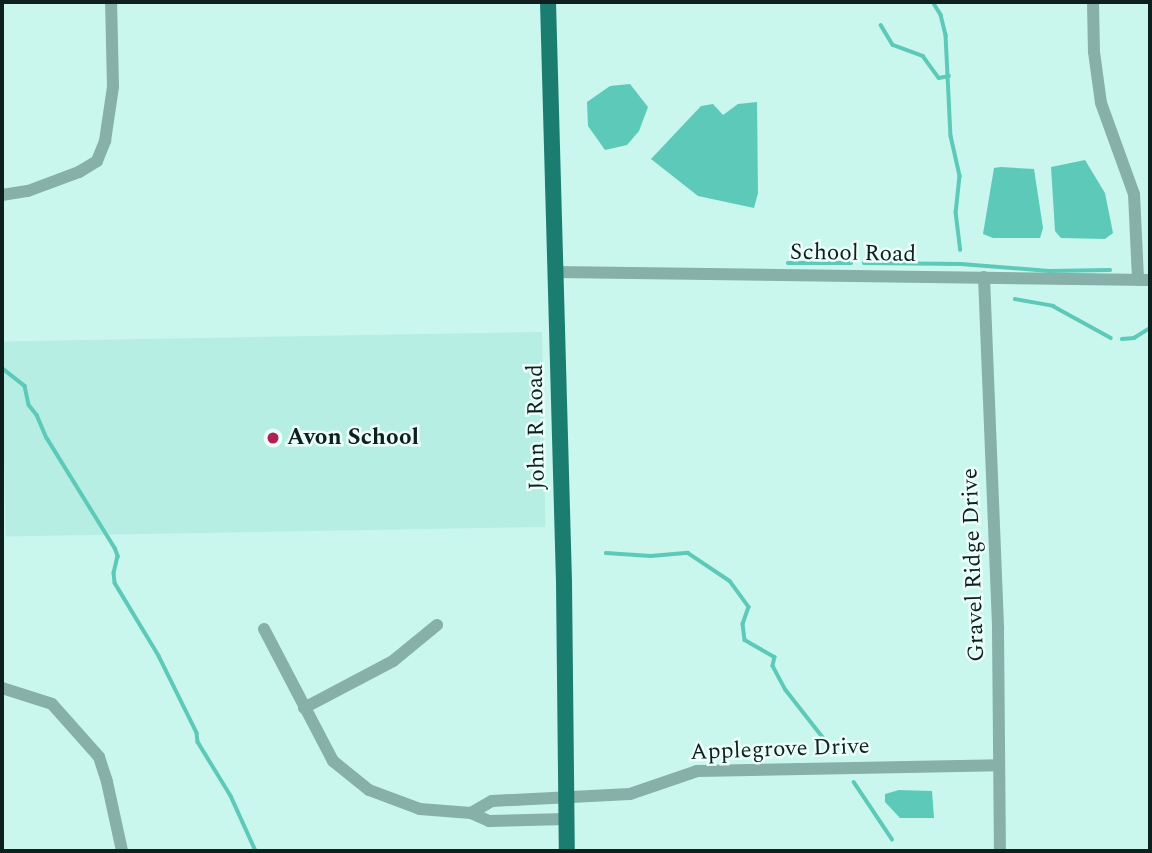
<!DOCTYPE html>
<html>
<head>
<meta charset="utf-8">
<style>
  body { margin:0 }
  #map { position:relative; width:1152px; height:853px; overflow:hidden; background:#c9f7ee; font-family:Spectral,serif }
  div>[style] { position:absolute }
  .built>* { inset:0; background:#b6eee3; transform-origin:0 0 }
  .green>* { inset:0; background:#91f0e0 }
  .water>* { inset:0; background:#5dcab9 }
  .stream>* { height:3.5px; margin:-1.75px; padding:0 1.75px; transform-origin:1.75px; border-radius:1.75px; background:#5dcab9 }
  .minor>* { height:12px; margin:-6px; padding:0 6px; transform-origin:6px; border-radius:6px; background:#86b0a8 }
  .major>* { height:16px; margin:-8px; padding:0 8px; transform-origin:8px; border-radius:8px; background:#1b7d70 }
  .dots>* { width:19px; height:19px; translate:-50% -50%; box-sizing:border-box; border:4px solid #ecfefa; border-radius:50% }
  span { translate:-50% -50%; white-space:nowrap; text-align:center; line-height:1.15; -webkit-text-stroke:5px #ecfefa; paint-order:stroke }
  .street-label { font-size:23px; color:#0e201d }
  .poi-label { font-size:23px; color:#0e201d; font-weight:700 }
  .left { translate:0 -50%; text-align:left }
  .frame { position:absolute; inset:0; border:4px solid #0e201d; pointer-events:none }
</style>
</head>
<body>
<div id="map">
  <div class="built">
    <div style="left:542px;top:332px;width:195px;height:540px;rotate:89deg"></div>
  </div>
  <div class="green">
    <div style="clip-path:polygon(1150px 672px,1150px 806px,1148px 738px)"></div>
  </div>
  <div class="water">
    <div style="clip-path:polygon(630px 84px,648px 107px,639px 131px,627px 145px,605px 150px,588px 126px,587px 102px,610px 86px)"></div>
    <div style="clip-path:polygon(757px 102px,758px 193px,754px 208px,698px 196px,651px 159px,701px 106px,713px 104px,723px 115px,738px 104px)"></div>
    <div style="clip-path:polygon(1085px 160px,1105px 193px,1113px 233px,1105px 239px,1061px 238px,1055px 231px,1051px 167px)"></div>
    <div style="clip-path:polygon(1001px 167px,1034px 169px,1043px 228px,1040px 238px,993px 238px,983px 234px,994px 168px)"></div>
    <div style="clip-path:polygon(899px 790px,932px 791px,934px 818px,900px 818px,885px 802px,885px 794px)"></div>
  </div>
  <div class="stream">
    <div style="left:933px;top:2px;width:15px;rotate:58deg"></div>
    <div style="left:941px;top:15px;width:21px;rotate:76deg"></div>
    <div style="left:946px;top:35px;width:101px;rotate:87.2deg"></div>
    <div style="left:951px;top:136px;width:41px;rotate:77.3deg"></div>
    <div style="left:960px;top:176px;width:36px;rotate:96deg"></div>
    <div style="left:956px;top:212px;width:38px;rotate:83deg"></div>
    <div style="left:881px;top:25px;width:23px;rotate:59deg"></div>
    <div style="left:893px;top:45px;width:32px;rotate:20deg"></div>
    <div style="left:923px;top:56px;width:27px;rotate:54deg"></div>
    <div style="left:939px;top:78px;width:10px;rotate:-11deg"></div>
    <div style="left:788px;top:263px;width:63px"></div>
    <div style="left:864px;top:263px;width:97px;rotate:0.6deg"></div>
    <div style="left:961px;top:264px;width:88px;rotate:4.5deg"></div>
    <div style="left:1049px;top:271px;width:61px;rotate:-0.9deg"></div>
    <div style="left:1015px;top:299px;width:39px;rotate:10deg"></div>
    <div style="left:1053px;top:306px;width:66px;rotate:28.9deg"></div>
    <div style="left:1122px;top:339px;width:12px;rotate:-5deg"></div>
    <div style="left:1134px;top:338px;width:19px;rotate:-32deg"></div>
    <div style="left:2px;top:368px;width:29px;rotate:38deg"></div>
    <div style="left:25px;top:386px;width:19px;rotate:78deg"></div>
    <div style="left:29px;top:405px;width:13px;rotate:51deg"></div>
    <div style="left:37px;top:415px;width:25px;rotate:67deg"></div>
    <div style="left:47px;top:438px;width:129px;rotate:58.3deg"></div>
    <div style="left:115px;top:548px;width:9px;rotate:69deg"></div>
    <div style="left:118px;top:556px;width:17px;rotate:103deg"></div>
    <div style="left:114px;top:573px;width:10px;rotate:84deg"></div>
    <div style="left:115px;top:583px;width:85px;rotate:58.9deg"></div>
    <div style="left:159px;top:656px;width:86px;rotate:63.7deg"></div>
    <div style="left:197px;top:733px;width:9px;rotate:84deg"></div>
    <div style="left:198px;top:742px;width:63px;rotate:58.6deg"></div>
    <div style="left:231px;top:796px;width:60px;rotate:65.6deg"></div>
    <div style="left:606px;top:553px;width:45px;rotate:3.8deg"></div>
    <div style="left:651px;top:556px;width:37px;rotate:-5deg"></div>
    <div style="left:688px;top:553px;width:50px;rotate:33.7deg"></div>
    <div style="left:730px;top:581px;width:32px;rotate:54deg"></div>
    <div style="left:749px;top:607px;width:18px;rotate:109deg"></div>
    <div style="left:743px;top:624px;width:16px;rotate:83deg"></div>
    <div style="left:745px;top:640px;width:34px;rotate:30deg"></div>
    <div style="left:775px;top:657px;width:9px;rotate:103deg"></div>
    <div style="left:773px;top:666px;width:27px;rotate:62deg"></div>
    <div style="left:786px;top:690px;width:63px;rotate:52deg"></div>
    <div style="left:854px;top:782px;width:69px;rotate:56.3deg"></div>
  </div>
  <div class="minor">
    <div style="left:1093px;top:2px;width:50px;rotate:88.9deg"></div>
    <div style="left:1094px;top:52px;width:51px;rotate:82.2deg"></div>
    <div style="left:1101px;top:103px;width:97px;rotate:70.1deg"></div>
    <div style="left:1134px;top:194px;width:86px;rotate:87.3deg"></div>
    <div style="left:2px;top:195px;width:26px;rotate:-9deg"></div>
    <div style="left:28px;top:191px;width:54px;rotate:-20.4deg"></div>
    <div style="left:79px;top:172px;width:21px;rotate:-31deg"></div>
    <div style="left:97px;top:161px;width:22px;rotate:-68deg"></div>
    <div style="left:105px;top:141px;width:55px;rotate:-81.6deg"></div>
    <div style="left:113px;top:87px;width:85px;rotate:-91.3deg"></div>
    <div style="left:556px;top:272px;width:594px;rotate:0.77deg"></div>
    <div style="left:984px;top:277px;width:352px;rotate:87.7deg"></div>
    <div style="left:998px;top:629px;width:222px;rotate:89.5deg"></div>
    <div style="left:264px;top:629px;width:149px;rotate:62.4deg"></div>
    <div style="left:333px;top:761px;width:46px;rotate:38.9deg"></div>
    <div style="left:369px;top:790px;width:54px;rotate:20.4deg"></div>
    <div style="left:420px;top:809px;width:51px;rotate:4.5deg"></div>
    <div style="left:471px;top:813px;width:20px;rotate:24deg"></div>
    <div style="left:489px;top:821px;width:77px;rotate:-1.5deg"></div>
    <div style="left:2px;top:688px;width:52px;rotate:17.7deg"></div>
    <div style="left:52px;top:704px;width:71px;rotate:48.4deg"></div>
    <div style="left:99px;top:757px;width:26px;rotate:72deg"></div>
    <div style="left:107px;top:782px;width:71px;rotate:77.7deg"></div>
    <div style="left:304px;top:708px;width:101px;rotate:-27.8deg"></div>
    <div style="left:393px;top:661px;width:57px;rotate:-39.3deg"></div>
    <div style="left:471px;top:813px;width:24px;rotate:-30deg"></div>
    <div style="left:492px;top:801px;width:138px;rotate:-2.9deg"></div>
    <div style="left:630px;top:794px;width:71px;rotate:-18.9deg"></div>
    <div style="left:697px;top:771px;width:302px;rotate:-1.1deg"></div>
  </div>
  <div class="major">
    <div style="left:548px;top:2px;width:580px;rotate:88.42deg"></div>
    <div style="left:564px;top:582px;width:269px;rotate:89.4deg"></div>
  </div>
  <div class="dots">
    <div style="left:273px;top:438px;background:#b12051"></div>
  </div>
  <div class="street-label">
    <span style="left:853px;top:254px;rotate:1deg">School Road</span>
    <span style="left:537px;top:427px;rotate:-91deg">John R Road</span>
    <span style="left:974px;top:565px;rotate:-92deg">Gravel Ridge Drive</span>
    <span style="left:780px;top:750px;rotate:-2deg">Applegrove Drive</span>
  </div>
  <div class="poi-label">
    <span class="left" style="left:287px;top:438px">Avon School</span>
  </div>
  <div class="frame"></div>
</div>
</body>
</html>
